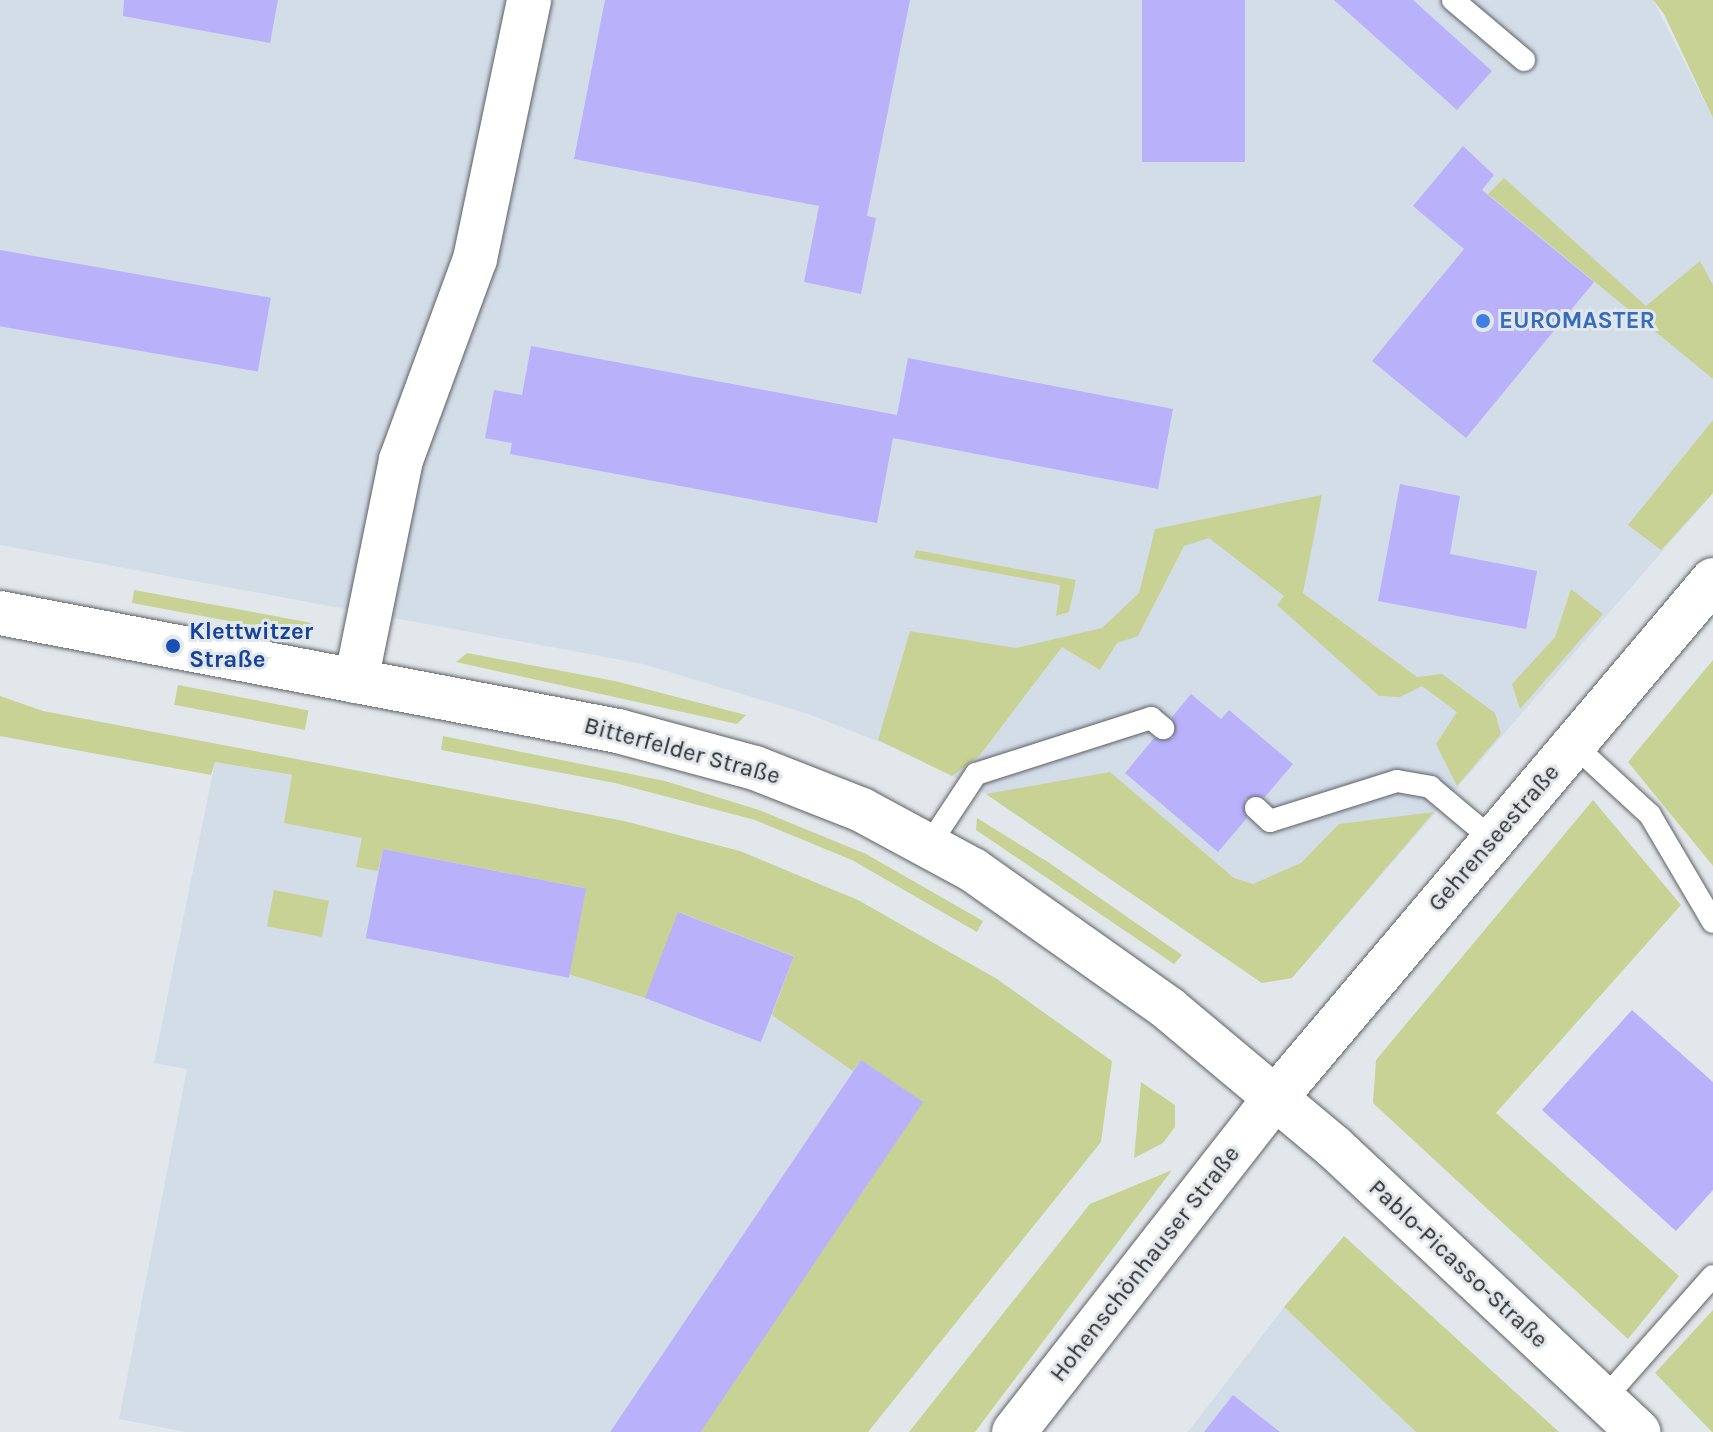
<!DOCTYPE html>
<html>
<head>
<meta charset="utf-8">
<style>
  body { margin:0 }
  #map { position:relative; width:1713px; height:1432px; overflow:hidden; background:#e2e7eb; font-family:Karla,sans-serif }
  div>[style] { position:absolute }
  .built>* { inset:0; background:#d3dde8 }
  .green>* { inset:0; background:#c8d294; transform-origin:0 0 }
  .building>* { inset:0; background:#b9b2fb; transform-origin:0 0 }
  .roads { filter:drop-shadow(0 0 2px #5d6165) drop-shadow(0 0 2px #5d6165) }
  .service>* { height:22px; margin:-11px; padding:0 11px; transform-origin:11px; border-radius:11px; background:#fff }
  .minor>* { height:44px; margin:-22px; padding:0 22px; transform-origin:22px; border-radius:22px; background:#fff }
  .tertiary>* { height:44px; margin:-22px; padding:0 22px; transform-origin:22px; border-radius:22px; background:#fff }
  .secondary>* { height:44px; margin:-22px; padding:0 22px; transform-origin:22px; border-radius:22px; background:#fff }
  .dots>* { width:22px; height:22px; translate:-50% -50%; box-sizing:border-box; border:4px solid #e2e7eb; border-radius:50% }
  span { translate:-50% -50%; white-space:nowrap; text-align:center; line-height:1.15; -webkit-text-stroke:6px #e2e7eb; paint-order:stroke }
  .shop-label { font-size:24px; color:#366cbe; font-weight:700 }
  .left { translate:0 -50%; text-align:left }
  .transit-label { font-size:24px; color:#164399; font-weight:700 }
  .street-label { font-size:24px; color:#2d2f31 }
</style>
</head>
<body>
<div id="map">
  <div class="built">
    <div style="clip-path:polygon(0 0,1653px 0,1713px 118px,1713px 493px,1292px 978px,1262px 983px,986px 794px,916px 756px,808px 714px,643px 664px,0 545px)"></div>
    <div style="clip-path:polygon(215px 762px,626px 834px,898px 971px,947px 1098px,768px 1432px,186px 1432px,119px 1419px,187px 1069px,154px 1063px)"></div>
    <div style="clip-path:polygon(1284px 1307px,1416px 1432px,1188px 1432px)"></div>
  </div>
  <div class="green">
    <div style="clip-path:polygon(1653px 0,1713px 0,1713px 118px,1664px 14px)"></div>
    <div style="clip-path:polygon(1504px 178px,1646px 306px,1700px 261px,1713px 285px,1713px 379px,1488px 194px)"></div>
    <div style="clip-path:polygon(1713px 420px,1713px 493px,1661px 550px,1628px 525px)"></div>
    <div style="clip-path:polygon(1322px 495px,1303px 593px,1417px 677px,1442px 674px,1495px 713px,1501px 734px,1457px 786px,1436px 744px,1457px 712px,1422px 686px,1400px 697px,1379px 696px,1277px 605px,1284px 596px,1209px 538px,1184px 546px,1138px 636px,1117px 643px,1100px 670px,1062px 647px,980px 755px,952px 776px,878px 740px,910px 631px,1016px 648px,1102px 628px,1139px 593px,1155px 529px)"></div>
    <div style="clip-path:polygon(916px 550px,1076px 580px,1069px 612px,1056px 616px,1060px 585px,914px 558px)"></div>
    <div style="clip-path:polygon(1571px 589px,1603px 614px,1520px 709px,1512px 684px,1555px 637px)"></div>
    <div style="clip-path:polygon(134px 590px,307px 622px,315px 625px,283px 631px,132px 603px)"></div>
    <div style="clip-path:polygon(467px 653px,615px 681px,746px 715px,737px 724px,456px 662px)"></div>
    <div style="clip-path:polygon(1713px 660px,1713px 866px,1628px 762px)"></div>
    <div style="left:178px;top:685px;width:133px;height:20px;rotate:11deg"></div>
    <div style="clip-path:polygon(0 696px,43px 711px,624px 821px,740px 851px,858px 900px,997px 979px,1112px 1061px,1101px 1142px,868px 1432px,695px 1432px,922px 1103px,861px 1060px,853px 1071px,772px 1015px,794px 956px,679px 912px,646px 998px,568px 974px,585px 888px,383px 849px,378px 871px,356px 867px,362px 838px,284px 823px,292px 775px,215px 762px,211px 775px,0 736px)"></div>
    <div style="clip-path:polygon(443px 736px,665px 781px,759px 810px,866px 854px,983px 921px,977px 932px,852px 860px,755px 820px,615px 783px,441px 750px)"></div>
    <div style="clip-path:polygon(1110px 772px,1234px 878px,1253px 884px,1301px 863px,1339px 824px,1434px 812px,1292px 978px,1262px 983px,986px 794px)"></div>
    <div style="clip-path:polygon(1593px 800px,1681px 905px,1496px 1113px,1679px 1276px,1628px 1339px,1373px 1103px,1376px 1060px)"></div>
    <div style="clip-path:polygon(977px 818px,1048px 862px,1182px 955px,1174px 964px,976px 830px)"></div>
    <div style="left:274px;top:890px;width:56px;height:37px;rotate:11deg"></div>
    <div style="clip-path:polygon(1141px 1082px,1175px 1105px,1175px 1127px,1163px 1143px,1134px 1158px)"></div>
    <div style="clip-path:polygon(1172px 1170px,975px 1432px,909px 1432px,1090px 1204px)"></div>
    <div style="clip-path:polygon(1344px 1236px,1559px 1432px,1416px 1432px,1284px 1307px)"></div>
    <div style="clip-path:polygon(1713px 1310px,1713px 1432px,1712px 1432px,1655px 1373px)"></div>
  </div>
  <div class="building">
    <div style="clip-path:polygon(124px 0,278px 0,270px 43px,123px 16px)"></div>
    <div style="clip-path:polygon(605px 0,910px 0,867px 216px,876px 218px,861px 294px,804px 282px,819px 206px,574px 159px)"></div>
    <div style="left:1142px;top:0;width:103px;height:162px"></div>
    <div style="clip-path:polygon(1334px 0,1413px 0,1492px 71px,1457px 110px)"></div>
    <div style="clip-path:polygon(1463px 146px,1494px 175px,1482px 190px,1594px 282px,1466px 438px,1372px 361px,1464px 249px,1413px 206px)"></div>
    <div style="left:0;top:250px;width:275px;height:75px;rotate:10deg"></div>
    <div style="clip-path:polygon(531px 346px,897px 415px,908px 358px,1173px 409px,1158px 489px,893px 438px,877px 523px,510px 454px,512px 443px,485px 438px,494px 390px,522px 395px)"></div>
    <div style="clip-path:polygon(1400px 484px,1460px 496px,1450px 554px,1537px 571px,1526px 629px,1378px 601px)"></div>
    <div style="clip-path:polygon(1191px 694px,1221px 719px,1229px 710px,1293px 764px,1265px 797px,1245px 799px,1247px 818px,1218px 852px,1125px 773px,1154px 738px,1173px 738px,1172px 717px)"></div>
    <div style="left:383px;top:849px;width:207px;height:91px;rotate:11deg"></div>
    <div style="left:678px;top:912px;width:124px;height:92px;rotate:21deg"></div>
    <div style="clip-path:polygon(1632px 1010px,1713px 1082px,1713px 1190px,1676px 1231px,1542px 1110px)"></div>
    <div style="left:861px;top:1060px;width:75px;height:452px;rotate:34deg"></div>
    <div style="clip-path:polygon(1233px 1395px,1280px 1432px,1204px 1432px)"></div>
  </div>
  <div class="roads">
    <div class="service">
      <div style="left:1453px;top:0;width:93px;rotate:40.2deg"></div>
      <div style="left:1574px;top:745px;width:103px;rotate:42.6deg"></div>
      <div style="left:1650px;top:815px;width:124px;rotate:59.5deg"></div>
      <div style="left:1256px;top:808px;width:19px;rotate:43deg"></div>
      <div style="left:1270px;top:821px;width:133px;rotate:-17.5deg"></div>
      <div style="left:1397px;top:781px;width:34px;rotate:10deg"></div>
      <div style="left:1430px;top:787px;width:81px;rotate:40deg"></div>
      <div style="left:929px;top:845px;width:85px;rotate:-56.5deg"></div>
      <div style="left:976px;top:774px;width:184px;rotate:-17.7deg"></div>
      <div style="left:1151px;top:718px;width:16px;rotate:40deg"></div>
      <div style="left:1604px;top:1399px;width:164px;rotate:-48.5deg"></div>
    </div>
    <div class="minor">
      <div style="left:356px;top:681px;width:226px;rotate:-78.5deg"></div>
      <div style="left:401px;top:460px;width:214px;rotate:-69.8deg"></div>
      <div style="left:475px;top:259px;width:265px;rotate:-78.2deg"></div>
    </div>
    <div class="tertiary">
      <div style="left:1014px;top:1432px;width:425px;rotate:-52deg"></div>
    </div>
    <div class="secondary">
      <div style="left:0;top:613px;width:629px;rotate:10.81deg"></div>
      <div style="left:618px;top:731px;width:142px;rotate:15.1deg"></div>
      <div style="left:755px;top:768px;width:115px;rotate:21.4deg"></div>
      <div style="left:862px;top:810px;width:126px;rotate:28.4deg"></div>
      <div style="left:973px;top:870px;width:240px;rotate:35.3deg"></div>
      <div style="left:1169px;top:1009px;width:215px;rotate:39.9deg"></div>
      <div style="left:1334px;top:1147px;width:417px;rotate:43.1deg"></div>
      <div style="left:1276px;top:1097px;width:677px;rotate:-49.79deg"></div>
    </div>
  </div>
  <div class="dots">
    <div style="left:1483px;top:321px;background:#3f7fe0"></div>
    <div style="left:173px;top:646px;background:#1a4fb4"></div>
  </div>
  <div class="shop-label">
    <span class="left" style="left:1499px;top:321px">EUROMASTER</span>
  </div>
  <div class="transit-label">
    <span class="left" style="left:189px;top:646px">Klettwitzer<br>Straße</span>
  </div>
  <div class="street-label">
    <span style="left:682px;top:751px;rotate:15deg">Bitterfelder Straße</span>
    <span style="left:1494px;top:838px;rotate:-49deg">Gehrenseestraße</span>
    <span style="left:1145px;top:1264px;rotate:-52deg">Hohenschönhauser Straße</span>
    <span style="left:1458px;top:1264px;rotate:43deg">Pablo-Picasso-Straße</span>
  </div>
</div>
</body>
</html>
